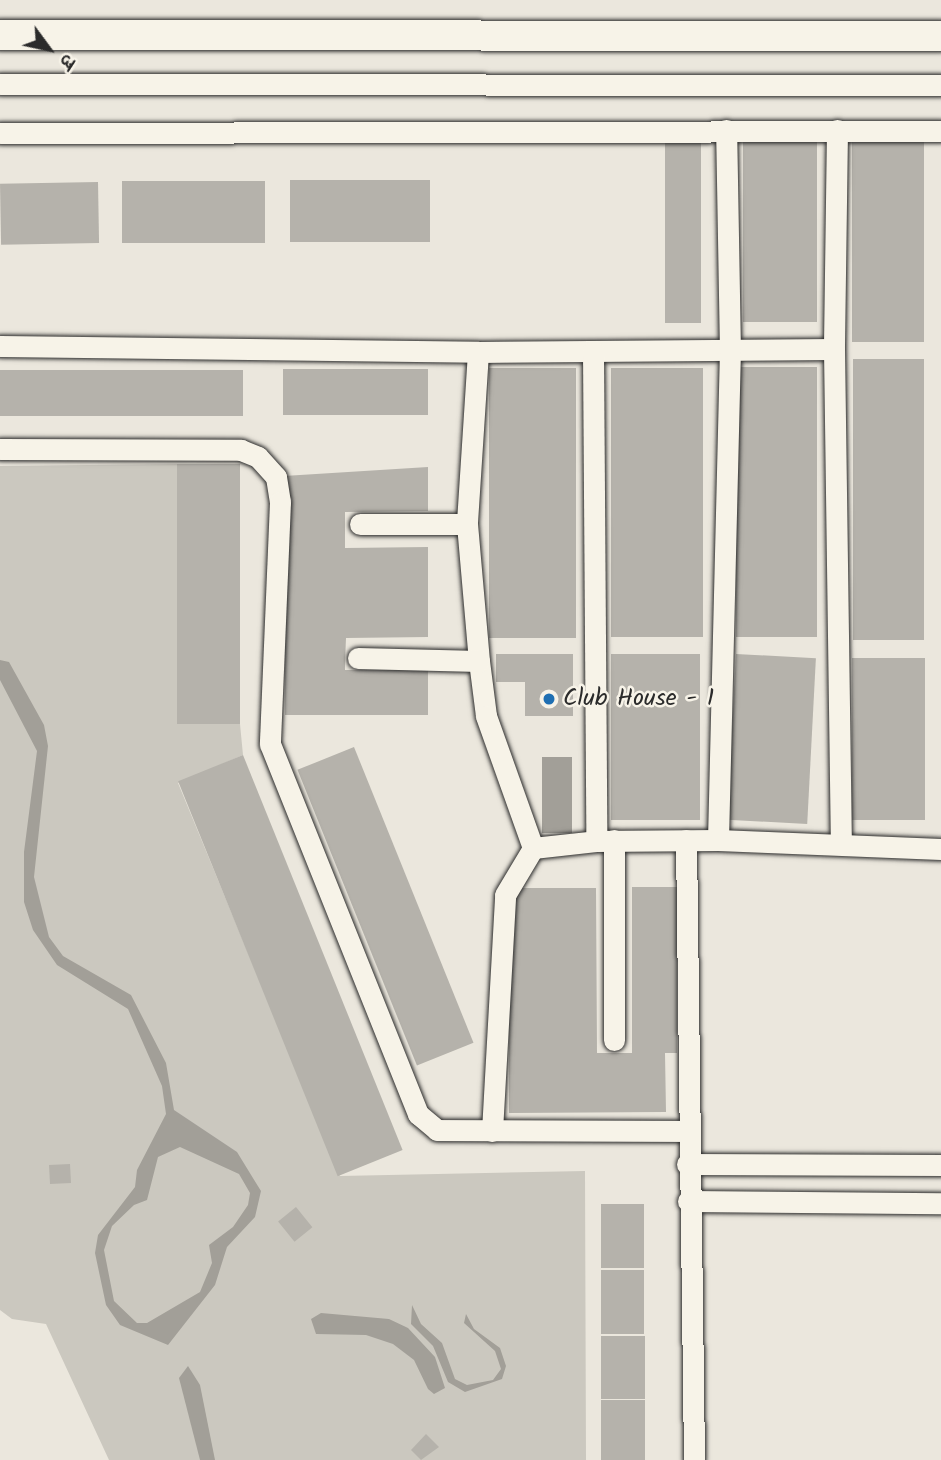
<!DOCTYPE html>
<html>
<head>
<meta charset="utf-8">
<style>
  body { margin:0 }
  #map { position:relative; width:941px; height:1460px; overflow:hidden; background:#ebe7dd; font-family:Kalam,"Playpen Sans Deva",sans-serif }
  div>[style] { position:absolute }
  .green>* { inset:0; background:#cbc8bf }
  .water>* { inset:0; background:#a29f98; transform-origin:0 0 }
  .building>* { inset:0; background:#b5b2ab; transform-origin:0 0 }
  .roads { filter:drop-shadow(0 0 2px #2b2b2b) drop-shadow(0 0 2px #2b2b2b) }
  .street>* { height:21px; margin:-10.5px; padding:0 10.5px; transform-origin:10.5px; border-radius:10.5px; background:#f7f3e8 }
  .secondary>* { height:30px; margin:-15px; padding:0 15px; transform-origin:15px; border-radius:15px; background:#f7f3e8 }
  .dots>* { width:19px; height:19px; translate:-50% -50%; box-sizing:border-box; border:4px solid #f7f3e8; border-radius:50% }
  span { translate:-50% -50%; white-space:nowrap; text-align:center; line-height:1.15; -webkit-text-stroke:5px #f7f3e8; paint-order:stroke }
  .poi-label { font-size:24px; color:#2b2b2b }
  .left { translate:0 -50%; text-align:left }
  .north { position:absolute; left:14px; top:14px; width:70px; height:70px; -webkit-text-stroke:5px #f7f3e8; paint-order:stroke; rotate:123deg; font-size:19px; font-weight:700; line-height:28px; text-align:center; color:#2b2b2b }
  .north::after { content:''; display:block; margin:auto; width:24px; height:32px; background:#2b2b2b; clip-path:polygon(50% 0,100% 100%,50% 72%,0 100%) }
</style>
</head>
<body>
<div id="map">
  <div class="green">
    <div style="clip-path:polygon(177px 464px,178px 724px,240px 724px,243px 755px,178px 783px,340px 1176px,585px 1171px,586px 1460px,109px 1460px,46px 1324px,12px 1319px,0 1310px,0 466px)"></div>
  </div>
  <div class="water">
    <div style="clip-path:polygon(evenodd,0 660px,9px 662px,44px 725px,48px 746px,34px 877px,49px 937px,63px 956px,131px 995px,166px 1063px,174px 1110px,237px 1152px,261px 1191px,255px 1217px,227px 1247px,215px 1285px,168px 1345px,120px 1325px,106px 1305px,95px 1253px,98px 1235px,135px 1187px,137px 1170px,166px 1114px,162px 1086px,128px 1009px,57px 965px,33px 930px,24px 902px,24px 852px,37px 751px,0 680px,0 660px,180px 1147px,239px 1174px,250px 1193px,248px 1205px,233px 1227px,209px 1245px,212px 1263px,200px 1292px,147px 1323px,137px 1323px,114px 1301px,104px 1250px,112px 1226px,134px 1205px,147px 1200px,158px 1157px,180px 1147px)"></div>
    <div style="left:542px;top:757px;width:30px;height:76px"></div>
    <div style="clip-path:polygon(412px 1305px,421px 1324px,442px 1343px,455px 1379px,467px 1385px,493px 1380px,501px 1369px,495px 1351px,464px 1323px,466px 1314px,474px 1329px,500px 1348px,506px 1366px,502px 1379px,465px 1392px,448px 1382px,433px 1346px,411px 1324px)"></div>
    <div style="clip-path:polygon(321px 1313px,389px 1319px,408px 1328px,435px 1357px,445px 1388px,434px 1394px,428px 1389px,414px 1360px,393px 1344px,366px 1335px,316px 1334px,311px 1319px)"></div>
    <div style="clip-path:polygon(188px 1366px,200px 1385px,215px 1460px,200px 1460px,179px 1378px)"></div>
  </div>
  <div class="building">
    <div style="left:743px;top:141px;width:74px;height:181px"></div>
    <div style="left:924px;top:141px;width:201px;height:72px;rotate:90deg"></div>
    <div style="left:665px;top:142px;width:36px;height:181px"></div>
    <div style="left:430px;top:180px;width:62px;height:140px;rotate:90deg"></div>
    <div style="left:265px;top:181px;width:62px;height:143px;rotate:90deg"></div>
    <div style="left:98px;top:182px;width:61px;height:98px;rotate:89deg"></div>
    <div style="left:924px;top:359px;width:281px;height:71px;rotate:90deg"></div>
    <div style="left:736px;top:367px;width:81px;height:270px"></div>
    <div style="left:489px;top:368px;width:87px;height:270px"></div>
    <div style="left:611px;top:368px;width:92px;height:269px"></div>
    <div style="left:428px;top:369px;width:46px;height:145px;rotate:90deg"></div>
    <div style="left:243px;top:370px;width:46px;height:243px;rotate:90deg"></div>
    <div style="left:177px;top:464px;width:63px;height:260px"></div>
    <div style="clip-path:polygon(428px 467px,428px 511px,345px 512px,345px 548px,428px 547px,428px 637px,346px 638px,345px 662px,345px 670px,428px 670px,428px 715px,285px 715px,284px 476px)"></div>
    <div style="clip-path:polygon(496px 654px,573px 654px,573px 716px,525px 716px,525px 682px,496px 682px)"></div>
    <div style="left:700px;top:654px;width:166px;height:89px;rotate:90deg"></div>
    <div style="left:736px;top:654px;width:80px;height:166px;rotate:3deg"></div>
    <div style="left:852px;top:658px;width:73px;height:162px"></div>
    <div style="left:354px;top:747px;width:319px;height:61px;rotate:68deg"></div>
    <div style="left:243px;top:755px;width:426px;height:70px;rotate:68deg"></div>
    <div style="clip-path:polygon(632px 887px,677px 887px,677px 1053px,665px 1053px,666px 1112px,509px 1113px,509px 888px,596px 888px,597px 1053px,632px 1053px)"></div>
    <div style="left:70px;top:1164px;width:19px;height:21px;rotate:87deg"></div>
    <div style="left:644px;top:1204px;width:64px;height:43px;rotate:90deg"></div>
    <div style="left:296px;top:1207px;width:26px;height:23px;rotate:51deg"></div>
    <div style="left:601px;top:1270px;width:43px;height:64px"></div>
    <div style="left:601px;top:1336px;width:44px;height:63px"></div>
    <div style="left:601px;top:1400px;width:44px;height:60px"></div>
    <div style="clip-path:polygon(426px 1434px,439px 1447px,421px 1460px,411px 1450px)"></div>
  </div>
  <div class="roads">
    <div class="street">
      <div style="left:0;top:84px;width:941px;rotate:0.06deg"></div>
      <div style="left:837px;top:130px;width:219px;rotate:90.8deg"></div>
      <div style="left:834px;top:349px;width:494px;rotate:89.2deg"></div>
      <div style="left:0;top:133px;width:941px;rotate:-0.12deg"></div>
      <div style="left:0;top:346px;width:478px;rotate:0.7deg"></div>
      <div style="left:478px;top:352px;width:356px;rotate:-0.5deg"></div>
      <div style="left:593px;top:351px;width:490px;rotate:89.6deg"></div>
      <div style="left:478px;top:352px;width:172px;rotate:93.7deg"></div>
      <div style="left:467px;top:524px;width:138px;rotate:85deg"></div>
      <div style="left:479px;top:661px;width:55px;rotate:82.7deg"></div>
      <div style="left:486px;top:716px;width:140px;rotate:70.4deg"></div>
      <div style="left:0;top:449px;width:241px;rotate:0.2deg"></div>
      <div style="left:241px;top:450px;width:18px;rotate:22deg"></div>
      <div style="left:258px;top:457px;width:27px;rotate:48deg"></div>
      <div style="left:276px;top:477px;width:25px;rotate:81deg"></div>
      <div style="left:280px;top:502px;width:242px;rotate:92.4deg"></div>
      <div style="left:270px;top:744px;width:399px;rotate:68.2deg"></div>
      <div style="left:418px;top:1114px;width:25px;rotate:40deg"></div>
      <div style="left:437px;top:1130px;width:249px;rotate:0.2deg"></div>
      <div style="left:360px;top:524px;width:107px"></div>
      <div style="left:358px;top:658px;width:121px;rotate:1.4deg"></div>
      <div style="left:614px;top:840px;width:200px;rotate:90deg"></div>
      <div style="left:686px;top:840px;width:620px;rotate:89.26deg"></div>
      <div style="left:718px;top:840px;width:488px;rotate:-88.6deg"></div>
      <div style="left:730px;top:352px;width:222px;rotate:-91deg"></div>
      <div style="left:492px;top:1131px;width:236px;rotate:-86.8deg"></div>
      <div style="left:505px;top:895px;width:55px;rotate:-59.2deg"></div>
      <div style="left:533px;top:848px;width:63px;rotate:-6.3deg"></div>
      <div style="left:596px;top:841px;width:122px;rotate:-0.5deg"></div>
      <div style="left:718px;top:840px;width:223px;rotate:2.3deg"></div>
      <div style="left:687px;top:1164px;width:254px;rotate:0.2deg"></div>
      <div style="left:688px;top:1201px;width:253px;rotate:0.5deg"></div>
    </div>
    <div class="secondary">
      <div style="left:0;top:35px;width:941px;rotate:0.06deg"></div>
    </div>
  </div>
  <div class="dots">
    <div style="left:549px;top:699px;background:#1f6fb2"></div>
  </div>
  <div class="poi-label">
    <span class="left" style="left:563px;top:699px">Club House - 1</span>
  </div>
  <div class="north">उ</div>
</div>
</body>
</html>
